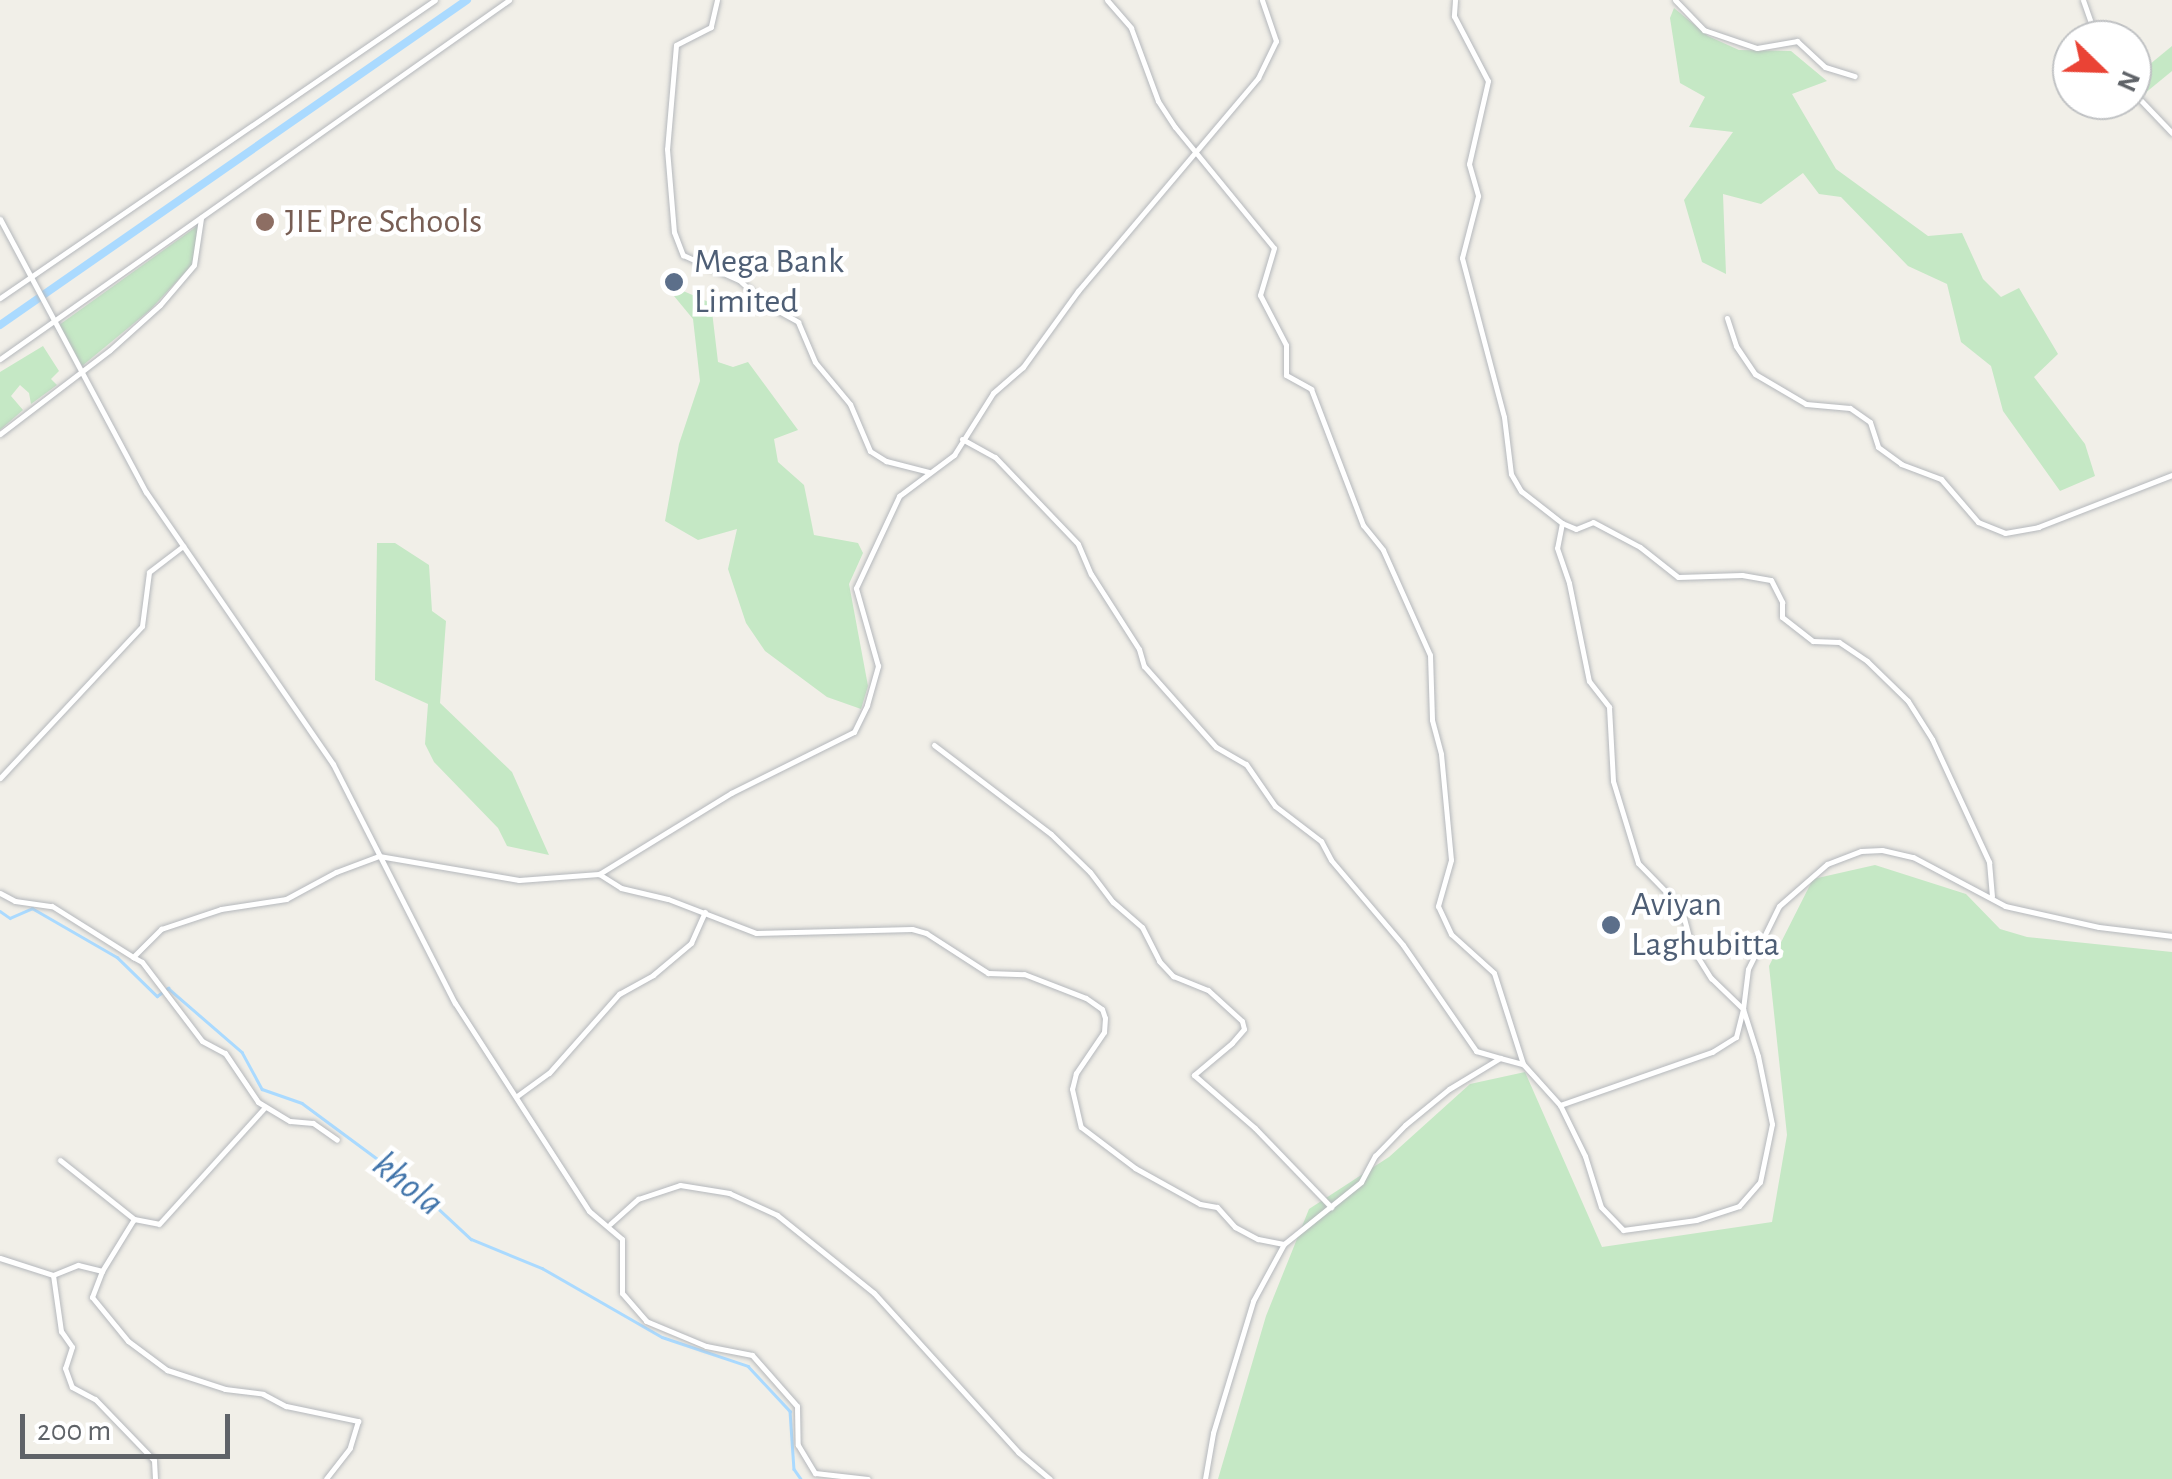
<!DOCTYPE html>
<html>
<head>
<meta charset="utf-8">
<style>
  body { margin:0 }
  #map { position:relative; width:2172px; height:1479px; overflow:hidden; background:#f1efe8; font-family:"Alegreya Sans",sans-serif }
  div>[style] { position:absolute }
  .green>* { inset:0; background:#c5e8c5 }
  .stream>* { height:2.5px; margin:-1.25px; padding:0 1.25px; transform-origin:1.25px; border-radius:1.25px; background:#aadaff }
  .canal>* { height:8px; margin:-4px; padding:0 4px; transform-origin:4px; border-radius:4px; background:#aadaff }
  .roads { filter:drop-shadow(0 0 2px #b5b8bc) drop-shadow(0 0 2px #b5b8bc) }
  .street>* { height:5px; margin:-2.5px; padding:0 2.5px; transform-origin:2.5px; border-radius:2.5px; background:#fff }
  .dots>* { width:28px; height:28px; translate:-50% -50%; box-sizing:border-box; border:5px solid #fff; border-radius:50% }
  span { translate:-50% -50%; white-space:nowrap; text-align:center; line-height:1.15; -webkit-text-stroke:9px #fff; paint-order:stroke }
  .education-label { font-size:35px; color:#785e54 }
  .left { translate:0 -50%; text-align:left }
  .service-label { font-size:35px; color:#4e5e75 }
  .water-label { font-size:38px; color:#4174aa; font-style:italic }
  .north { position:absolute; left:2052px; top:20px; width:100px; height:100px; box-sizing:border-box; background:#fff; border:2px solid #bfc1c3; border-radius:50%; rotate:113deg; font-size:28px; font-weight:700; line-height:40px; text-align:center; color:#5f6368 }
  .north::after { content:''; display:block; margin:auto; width:35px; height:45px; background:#ea4335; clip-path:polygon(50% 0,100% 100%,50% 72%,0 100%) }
  .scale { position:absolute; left:20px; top:1414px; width:210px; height:45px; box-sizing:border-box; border:5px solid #5f6368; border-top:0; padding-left:12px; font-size:30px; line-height:35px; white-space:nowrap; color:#5f6368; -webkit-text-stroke:8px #fff; paint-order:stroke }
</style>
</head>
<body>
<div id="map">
  <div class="green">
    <div style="clip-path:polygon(1674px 8px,1708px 36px,1739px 50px,1791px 51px,1827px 81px,1792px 94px,1836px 169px,1928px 236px,1962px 233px,1983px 279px,2001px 297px,2019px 288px,2058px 354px,2034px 377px,2085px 444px,2095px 476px,2060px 491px,2003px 411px,1991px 366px,1961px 342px,1947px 284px,1908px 266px,1841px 197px,1819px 194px,1803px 173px,1761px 204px,1723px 194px,1726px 274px,1702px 262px,1684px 200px,1733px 132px,1689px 127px,1705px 97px,1680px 83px,1670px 18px)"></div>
    <div style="clip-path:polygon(2172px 46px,2172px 71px,2144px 94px,2132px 79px)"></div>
    <div style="clip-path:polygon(200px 224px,192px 265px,150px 310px,82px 366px,59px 325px)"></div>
    <div style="clip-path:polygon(674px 287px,711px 303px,718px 362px,733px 367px,748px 362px,798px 430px,774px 439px,778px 462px,804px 485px,814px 535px,858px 543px,863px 553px,849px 584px,868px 686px,861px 709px,827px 697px,765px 651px,746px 623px,728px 569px,737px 529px,698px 540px,665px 521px,679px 444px,700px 381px,693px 319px,674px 296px)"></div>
    <div style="clip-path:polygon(43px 346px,59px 371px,51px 379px,57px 385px,31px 404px,29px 393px,20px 385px,11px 396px,23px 410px,0 430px,0 372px)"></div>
    <div style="clip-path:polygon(377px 543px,395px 543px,429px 565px,432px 611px,446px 621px,440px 703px,512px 772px,549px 855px,507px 846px,498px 828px,434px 762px,425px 744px,428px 704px,375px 680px)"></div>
    <div style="clip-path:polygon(1875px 865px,1966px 894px,2000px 929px,2027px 937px,2172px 952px,2172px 1479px,1218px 1479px,1266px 1316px,1309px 1209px,1389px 1157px,1470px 1084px,1525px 1072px,1602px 1247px,1772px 1222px,1787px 1135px,1769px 966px,1813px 879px)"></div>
  </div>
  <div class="stream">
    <div style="left:0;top:911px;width:12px;rotate:35deg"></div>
    <div style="left:10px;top:918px;width:24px;rotate:-24deg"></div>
    <div style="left:32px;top:908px;width:98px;rotate:30deg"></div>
    <div style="left:117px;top:957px;width:56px;rotate:44.3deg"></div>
    <div style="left:157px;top:996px;width:14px;rotate:-36deg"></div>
    <div style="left:168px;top:988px;width:98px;rotate:40.9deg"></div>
    <div style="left:242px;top:1052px;width:42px;rotate:61.6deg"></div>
    <div style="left:262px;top:1089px;width:42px;rotate:19.3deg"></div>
    <div style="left:302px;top:1103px;width:139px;rotate:36.5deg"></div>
    <div style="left:414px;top:1186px;width:78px;rotate:42.9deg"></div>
    <div style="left:471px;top:1239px;width:77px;rotate:22.2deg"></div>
    <div style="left:542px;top:1268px;width:138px;rotate:29.9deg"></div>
    <div style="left:662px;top:1337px;width:91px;rotate:18.6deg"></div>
    <div style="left:748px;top:1366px;width:62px;rotate:47deg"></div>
    <div style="left:790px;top:1411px;width:58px;rotate:86.1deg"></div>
    <div style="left:794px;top:1469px;width:12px;rotate:55deg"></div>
  </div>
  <div class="canal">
    <div style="left:0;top:325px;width:569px;rotate:-34.84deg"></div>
  </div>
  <div class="roads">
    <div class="street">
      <div style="left:717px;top:0;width:28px;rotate:103deg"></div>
      <div style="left:711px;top:27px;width:39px;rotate:153deg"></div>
      <div style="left:676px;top:45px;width:104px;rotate:94.9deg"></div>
      <div style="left:667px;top:149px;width:83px;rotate:85.2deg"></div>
      <div style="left:674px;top:232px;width:25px;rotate:69deg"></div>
      <div style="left:683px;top:255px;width:61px;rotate:24.1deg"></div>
      <div style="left:739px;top:280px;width:36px;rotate:42deg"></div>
      <div style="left:766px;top:304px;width:37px;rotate:29deg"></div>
      <div style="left:798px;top:322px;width:43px;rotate:67deg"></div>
      <div style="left:815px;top:362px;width:55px;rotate:50.2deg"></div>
      <div style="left:850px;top:404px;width:51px;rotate:66.9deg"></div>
      <div style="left:870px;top:451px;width:19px;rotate:32deg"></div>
      <div style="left:886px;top:461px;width:44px;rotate:14.3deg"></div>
      <div style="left:1107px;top:0;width:37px;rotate:49deg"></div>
      <div style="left:1131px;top:28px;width:78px;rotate:69.7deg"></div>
      <div style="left:1158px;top:101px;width:31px;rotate:57deg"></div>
      <div style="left:1175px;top:127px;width:156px;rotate:50.7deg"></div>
      <div style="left:1274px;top:248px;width:49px;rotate:106.6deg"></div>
      <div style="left:1260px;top:295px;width:56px;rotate:62.5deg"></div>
      <div style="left:1286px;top:345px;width:30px;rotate:90deg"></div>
      <div style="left:1286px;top:375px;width:29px;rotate:29deg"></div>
      <div style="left:1311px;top:389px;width:146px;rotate:69.1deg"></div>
      <div style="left:1363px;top:525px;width:32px;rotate:51deg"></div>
      <div style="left:1383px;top:550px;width:115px;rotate:65.9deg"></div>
      <div style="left:1430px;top:655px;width:65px;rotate:88.2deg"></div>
      <div style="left:1432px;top:720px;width:35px;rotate:75deg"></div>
      <div style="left:1441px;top:754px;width:106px;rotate:84.6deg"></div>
      <div style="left:1451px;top:860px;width:48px;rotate:105.8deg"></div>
      <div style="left:1438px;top:906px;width:31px;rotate:65deg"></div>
      <div style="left:1451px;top:934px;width:58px;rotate:42.2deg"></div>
      <div style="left:1494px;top:973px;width:96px;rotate:72.3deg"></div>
      <div style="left:1455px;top:0;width:16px;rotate:94deg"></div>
      <div style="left:1454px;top:16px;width:73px;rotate:62.4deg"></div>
      <div style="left:1488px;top:81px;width:85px;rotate:102.9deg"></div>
      <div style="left:1469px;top:164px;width:33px;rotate:74deg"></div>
      <div style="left:1478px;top:196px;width:64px;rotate:104.5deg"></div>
      <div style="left:1462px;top:258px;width:164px;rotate:75.2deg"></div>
      <div style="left:1504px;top:417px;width:57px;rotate:83deg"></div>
      <div style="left:1511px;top:474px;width:20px;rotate:60deg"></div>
      <div style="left:1521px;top:491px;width:52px;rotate:38deg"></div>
      <div style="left:1562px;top:523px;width:25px;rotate:101deg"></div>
      <div style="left:1557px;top:548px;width:37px;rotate:71deg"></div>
      <div style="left:1569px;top:583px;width:100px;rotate:78.5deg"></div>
      <div style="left:1589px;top:681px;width:33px;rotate:52deg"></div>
      <div style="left:1609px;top:707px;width:74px;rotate:86.9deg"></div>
      <div style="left:1613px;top:781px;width:86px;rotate:73deg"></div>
      <div style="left:1638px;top:863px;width:62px;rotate:45.7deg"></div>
      <div style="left:1681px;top:907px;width:42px;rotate:75deg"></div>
      <div style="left:1692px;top:948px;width:36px;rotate:58deg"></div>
      <div style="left:1711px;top:978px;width:45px;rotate:44.1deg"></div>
      <div style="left:1743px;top:1009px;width:29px;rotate:104deg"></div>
      <div style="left:1736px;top:1037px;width:28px;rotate:148deg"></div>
      <div style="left:1712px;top:1052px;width:161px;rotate:160.8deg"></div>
      <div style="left:1675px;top:0;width:42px;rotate:46deg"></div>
      <div style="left:1704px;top:30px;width:56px;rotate:18.8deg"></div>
      <div style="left:1757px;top:48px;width:41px;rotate:-9.9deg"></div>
      <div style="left:1797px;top:41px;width:38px;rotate:43deg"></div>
      <div style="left:1825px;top:67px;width:31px;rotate:17deg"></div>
      <div style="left:2083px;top:0;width:42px;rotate:70.7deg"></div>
      <div style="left:2132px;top:91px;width:58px;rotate:46.4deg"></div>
      <div style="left:0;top:219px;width:310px;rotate:61.9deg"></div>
      <div style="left:146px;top:492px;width:330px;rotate:55.5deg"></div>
      <div style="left:333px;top:764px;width:268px;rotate:63deg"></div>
      <div style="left:455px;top:1003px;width:247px;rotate:57.2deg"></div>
      <div style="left:589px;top:1211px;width:43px;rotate:40.3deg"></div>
      <div style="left:622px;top:1239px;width:54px;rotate:90deg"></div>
      <div style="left:622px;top:1293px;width:37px;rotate:49deg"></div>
      <div style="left:646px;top:1321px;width:65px;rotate:22.6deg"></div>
      <div style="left:706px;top:1346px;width:47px;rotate:11.1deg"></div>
      <div style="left:752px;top:1355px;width:68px;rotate:48.6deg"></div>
      <div style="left:797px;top:1406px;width:39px;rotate:89deg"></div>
      <div style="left:798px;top:1445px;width:33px;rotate:59deg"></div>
      <div style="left:815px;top:1473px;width:53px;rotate:6.5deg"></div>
      <div style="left:0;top:298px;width:527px;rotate:-34.41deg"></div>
      <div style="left:1727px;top:318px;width:29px;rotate:72deg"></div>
      <div style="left:1736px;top:346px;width:34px;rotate:56deg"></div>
      <div style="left:1755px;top:374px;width:59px;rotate:30.5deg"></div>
      <div style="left:1806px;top:404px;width:44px;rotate:5.2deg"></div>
      <div style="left:1850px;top:408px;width:24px;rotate:35deg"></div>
      <div style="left:1870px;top:422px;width:26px;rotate:72deg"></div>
      <div style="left:1878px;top:447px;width:29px;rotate:36deg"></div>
      <div style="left:1901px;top:464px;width:43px;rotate:20.6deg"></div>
      <div style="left:1941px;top:479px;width:57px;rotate:49.3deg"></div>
      <div style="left:1978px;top:522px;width:29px;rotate:22deg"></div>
      <div style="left:2005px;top:533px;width:34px;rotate:-10deg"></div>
      <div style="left:2038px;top:527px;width:144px;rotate:-21.2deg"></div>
      <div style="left:0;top:359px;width:623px;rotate:-35.2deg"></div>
      <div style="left:0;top:434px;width:138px;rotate:-37.4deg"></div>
      <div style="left:110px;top:350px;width:67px;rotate:-42deg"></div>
      <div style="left:160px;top:305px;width:52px;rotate:-49.6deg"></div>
      <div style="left:194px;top:265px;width:48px;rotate:-81.5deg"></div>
      <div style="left:962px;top:439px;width:38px;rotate:29deg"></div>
      <div style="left:995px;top:457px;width:120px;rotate:46.3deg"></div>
      <div style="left:1078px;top:544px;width:33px;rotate:67deg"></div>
      <div style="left:1091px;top:574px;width:89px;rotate:57.4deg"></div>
      <div style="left:1139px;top:649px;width:18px;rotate:74deg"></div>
      <div style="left:1144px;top:666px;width:108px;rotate:48.4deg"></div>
      <div style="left:1216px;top:747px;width:34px;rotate:30deg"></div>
      <div style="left:1246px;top:764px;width:51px;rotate:55.4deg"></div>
      <div style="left:1275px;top:806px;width:58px;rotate:37.3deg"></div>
      <div style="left:1321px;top:841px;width:21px;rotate:62deg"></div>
      <div style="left:1331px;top:860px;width:111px;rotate:49.7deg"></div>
      <div style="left:1403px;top:945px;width:129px;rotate:55.4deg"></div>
      <div style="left:1476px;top:1051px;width:25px;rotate:16deg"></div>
      <div style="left:1562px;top:523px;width:15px;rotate:23deg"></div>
      <div style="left:1576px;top:529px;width:18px;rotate:-22deg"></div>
      <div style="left:1593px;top:522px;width:53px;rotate:28deg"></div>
      <div style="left:1640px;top:547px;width:48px;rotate:38.3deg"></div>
      <div style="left:1678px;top:577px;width:64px;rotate:-1.8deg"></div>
      <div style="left:1742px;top:575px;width:29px;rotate:10deg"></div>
      <div style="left:1771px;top:580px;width:25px;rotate:63deg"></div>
      <div style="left:1782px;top:602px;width:15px;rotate:90deg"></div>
      <div style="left:1782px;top:617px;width:39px;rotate:38deg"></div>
      <div style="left:1813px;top:641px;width:26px;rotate:2deg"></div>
      <div style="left:1839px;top:642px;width:34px;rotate:34deg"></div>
      <div style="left:1867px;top:661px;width:57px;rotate:44.3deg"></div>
      <div style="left:1908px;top:701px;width:45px;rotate:57.7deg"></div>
      <div style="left:1932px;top:739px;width:136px;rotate:65.1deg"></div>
      <div style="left:1989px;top:862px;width:34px;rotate:85deg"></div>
      <div style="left:934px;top:745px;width:147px;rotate:37.3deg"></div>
      <div style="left:1051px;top:834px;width:54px;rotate:44.3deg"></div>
      <div style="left:1090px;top:872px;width:38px;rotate:53deg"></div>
      <div style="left:1113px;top:902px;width:38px;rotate:41deg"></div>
      <div style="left:1142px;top:927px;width:38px;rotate:63deg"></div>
      <div style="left:1159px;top:961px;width:21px;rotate:47deg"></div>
      <div style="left:1173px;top:976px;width:38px;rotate:22deg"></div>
      <div style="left:1208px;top:990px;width:46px;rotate:42.4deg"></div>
      <div style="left:1242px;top:1021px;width:8px;rotate:76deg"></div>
      <div style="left:1244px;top:1029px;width:18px;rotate:131deg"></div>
      <div style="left:1232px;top:1043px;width:50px;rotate:139.9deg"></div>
      <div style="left:1194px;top:1075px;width:81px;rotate:41deg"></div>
      <div style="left:1255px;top:1128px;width:110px;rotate:46.1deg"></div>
      <div style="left:0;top:778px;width:208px;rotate:-46.9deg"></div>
      <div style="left:142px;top:626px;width:54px;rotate:-82.6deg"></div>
      <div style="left:149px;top:572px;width:43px;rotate:-37.4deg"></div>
      <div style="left:599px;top:874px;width:26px;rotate:32deg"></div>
      <div style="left:621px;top:888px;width:48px;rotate:13.2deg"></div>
      <div style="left:668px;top:899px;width:94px;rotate:21.1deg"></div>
      <div style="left:756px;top:933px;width:156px;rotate:-1.5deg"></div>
      <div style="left:912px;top:929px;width:15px;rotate:16deg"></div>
      <div style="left:926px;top:933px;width:74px;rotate:32.8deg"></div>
      <div style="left:988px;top:973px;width:36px;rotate:2deg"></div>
      <div style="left:1024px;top:974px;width:66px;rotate:21.2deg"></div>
      <div style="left:1086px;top:998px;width:19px;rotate:35deg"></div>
      <div style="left:1102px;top:1009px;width:9px;rotate:72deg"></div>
      <div style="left:1105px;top:1018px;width:14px;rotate:94deg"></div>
      <div style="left:1104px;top:1032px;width:50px;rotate:124.3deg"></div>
      <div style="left:1076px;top:1073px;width:16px;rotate:104deg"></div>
      <div style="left:1072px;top:1089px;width:39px;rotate:77deg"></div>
      <div style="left:1081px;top:1127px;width:68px;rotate:37.2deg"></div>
      <div style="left:1135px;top:1168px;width:74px;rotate:29deg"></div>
      <div style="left:1200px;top:1204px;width:17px;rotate:10deg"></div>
      <div style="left:1217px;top:1207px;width:27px;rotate:48deg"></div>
      <div style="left:1235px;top:1227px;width:26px;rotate:28deg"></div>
      <div style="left:1258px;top:1239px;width:26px;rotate:11deg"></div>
      <div style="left:0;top:893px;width:17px;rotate:28deg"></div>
      <div style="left:15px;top:901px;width:37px;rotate:8deg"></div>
      <div style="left:52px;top:906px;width:96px;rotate:32.2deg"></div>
      <div style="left:133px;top:957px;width:40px;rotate:-45deg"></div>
      <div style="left:161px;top:929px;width:63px;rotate:-18.4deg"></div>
      <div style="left:221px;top:909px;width:66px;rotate:-8.7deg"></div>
      <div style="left:286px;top:899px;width:57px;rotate:-28.4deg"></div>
      <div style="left:336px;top:872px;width:46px;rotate:-20.4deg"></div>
      <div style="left:379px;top:856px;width:142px;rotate:9.7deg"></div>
      <div style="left:519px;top:880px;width:80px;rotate:-4.3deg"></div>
      <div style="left:599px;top:874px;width:155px;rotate:-31.5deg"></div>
      <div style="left:731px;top:793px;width:137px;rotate:-26.4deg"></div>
      <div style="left:854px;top:732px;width:30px;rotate:-64deg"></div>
      <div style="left:867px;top:705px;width:41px;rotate:-74.2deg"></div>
      <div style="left:878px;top:666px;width:81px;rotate:-105.8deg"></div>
      <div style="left:856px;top:588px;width:102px;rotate:-64.9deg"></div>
      <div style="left:899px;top:496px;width:69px;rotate:-36.7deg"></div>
      <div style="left:954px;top:455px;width:73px;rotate:-57.8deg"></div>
      <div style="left:993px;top:393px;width:40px;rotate:-41deg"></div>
      <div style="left:1023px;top:367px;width:94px;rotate:-54.1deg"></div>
      <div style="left:1078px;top:291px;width:279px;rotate:-49.8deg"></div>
      <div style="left:1258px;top:78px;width:41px;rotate:-64.1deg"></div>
      <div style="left:1276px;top:41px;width:43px;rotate:-108.9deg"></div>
      <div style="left:133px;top:957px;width:10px;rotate:29deg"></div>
      <div style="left:142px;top:962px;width:99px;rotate:52.8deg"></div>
      <div style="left:202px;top:1041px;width:26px;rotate:28deg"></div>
      <div style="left:225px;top:1053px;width:59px;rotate:56deg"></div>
      <div style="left:258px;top:1102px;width:37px;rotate:31deg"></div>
      <div style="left:290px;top:1121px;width:23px;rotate:5deg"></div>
      <div style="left:313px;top:1123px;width:29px;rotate:35deg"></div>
      <div style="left:517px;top:1096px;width:39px;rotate:-36deg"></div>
      <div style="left:549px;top:1073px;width:106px;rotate:-48.5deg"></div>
      <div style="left:619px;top:994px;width:39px;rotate:-29deg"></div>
      <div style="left:653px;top:975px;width:50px;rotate:-40.1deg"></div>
      <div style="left:691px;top:943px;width:34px;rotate:-66deg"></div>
      <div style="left:60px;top:1160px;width:95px;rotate:38.6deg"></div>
      <div style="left:610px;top:1224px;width:38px;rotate:-42deg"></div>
      <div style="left:638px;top:1199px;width:44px;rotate:-18.4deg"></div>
      <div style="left:680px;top:1185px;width:50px;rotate:9.3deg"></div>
      <div style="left:729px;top:1193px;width:53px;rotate:24.6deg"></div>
      <div style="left:777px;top:1215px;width:124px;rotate:38.8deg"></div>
      <div style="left:874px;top:1293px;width:215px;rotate:47.8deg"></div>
      <div style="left:1018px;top:1452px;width:42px;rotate:40.2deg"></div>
      <div style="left:0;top:1258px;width:56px;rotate:17.8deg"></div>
      <div style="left:53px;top:1275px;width:57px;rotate:81.9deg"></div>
      <div style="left:61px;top:1331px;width:19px;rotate:55deg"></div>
      <div style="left:72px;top:1347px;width:22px;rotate:108deg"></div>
      <div style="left:65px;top:1368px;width:20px;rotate:70deg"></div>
      <div style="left:72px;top:1387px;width:26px;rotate:28deg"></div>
      <div style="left:95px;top:1399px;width:85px;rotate:46deg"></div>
      <div style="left:154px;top:1460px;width:19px;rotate:87deg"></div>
      <div style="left:102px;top:1271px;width:28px;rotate:111deg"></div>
      <div style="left:92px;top:1297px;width:57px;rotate:50.7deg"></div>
      <div style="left:128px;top:1341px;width:49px;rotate:36.6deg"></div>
      <div style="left:167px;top:1370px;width:61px;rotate:18.1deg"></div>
      <div style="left:225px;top:1389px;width:38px;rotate:7deg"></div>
      <div style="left:263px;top:1394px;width:26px;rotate:28deg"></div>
      <div style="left:286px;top:1406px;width:74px;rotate:11.8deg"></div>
      <div style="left:358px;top:1421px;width:28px;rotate:107deg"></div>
      <div style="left:350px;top:1448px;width:39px;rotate:128deg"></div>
      <div style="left:53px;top:1275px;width:27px;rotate:-22deg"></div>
      <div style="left:78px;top:1265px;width:25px;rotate:14deg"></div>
      <div style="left:102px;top:1271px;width:61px;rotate:-58.4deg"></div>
      <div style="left:134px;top:1219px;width:25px;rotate:11deg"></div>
      <div style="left:159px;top:1224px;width:158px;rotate:-47.8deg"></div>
      <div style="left:1205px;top:1479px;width:47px;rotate:-80.1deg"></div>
      <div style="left:1213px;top:1433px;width:138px;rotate:-73.1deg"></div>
      <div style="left:1253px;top:1301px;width:65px;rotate:-61.5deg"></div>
      <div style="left:1284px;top:1244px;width:99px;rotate:-38.8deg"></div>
      <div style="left:1361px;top:1182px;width:30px;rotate:-62deg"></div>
      <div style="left:1375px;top:1156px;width:43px;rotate:-45.9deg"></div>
      <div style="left:1405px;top:1125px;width:57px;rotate:-39.3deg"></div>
      <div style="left:1449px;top:1089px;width:60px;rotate:-31.3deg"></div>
      <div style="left:1500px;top:1058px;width:24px;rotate:15deg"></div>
      <div style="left:1523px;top:1064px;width:55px;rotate:47.9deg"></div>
      <div style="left:1560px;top:1105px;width:57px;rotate:63.9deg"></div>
      <div style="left:1585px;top:1156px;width:53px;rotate:72.6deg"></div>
      <div style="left:1601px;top:1207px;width:32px;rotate:46deg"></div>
      <div style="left:1623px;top:1230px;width:74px;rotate:-7.8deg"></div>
      <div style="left:1696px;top:1220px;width:45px;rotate:-18deg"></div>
      <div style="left:1739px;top:1206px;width:32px;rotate:-49deg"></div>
      <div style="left:1760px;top:1182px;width:59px;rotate:-78.3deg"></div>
      <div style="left:1772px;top:1124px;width:69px;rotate:-101.6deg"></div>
      <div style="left:1758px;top:1056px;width:49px;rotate:-107.7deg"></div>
      <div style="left:1743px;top:1009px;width:40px;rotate:-82.9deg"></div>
      <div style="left:1748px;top:969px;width:70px;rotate:-63.8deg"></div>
      <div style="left:1779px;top:906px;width:64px;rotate:-41.2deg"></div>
      <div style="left:1827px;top:864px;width:36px;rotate:-21deg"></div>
      <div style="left:1861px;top:851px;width:21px;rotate:-3deg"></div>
      <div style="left:1882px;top:850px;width:32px;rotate:13deg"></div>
      <div style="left:1913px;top:857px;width:104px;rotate:28deg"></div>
      <div style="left:2005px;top:906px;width:96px;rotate:12.6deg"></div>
      <div style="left:2099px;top:927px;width:74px;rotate:7deg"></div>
    </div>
  </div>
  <div class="dots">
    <div style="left:265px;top:222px;background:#8d6e63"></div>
    <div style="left:674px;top:282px;background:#5c6f8a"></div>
    <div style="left:1611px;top:925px;background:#5c6f8a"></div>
  </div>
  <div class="education-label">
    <span class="left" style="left:285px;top:222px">JIE Pre Schools</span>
  </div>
  <div class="service-label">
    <span class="left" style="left:694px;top:282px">Mega Bank<br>Limited</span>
    <span class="left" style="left:1631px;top:925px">Aviyan<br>Laghubitta</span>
  </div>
  <div class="water-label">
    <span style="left:407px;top:1185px;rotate:39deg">khola</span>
  </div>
  <div class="north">N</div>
  <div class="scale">200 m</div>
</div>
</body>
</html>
